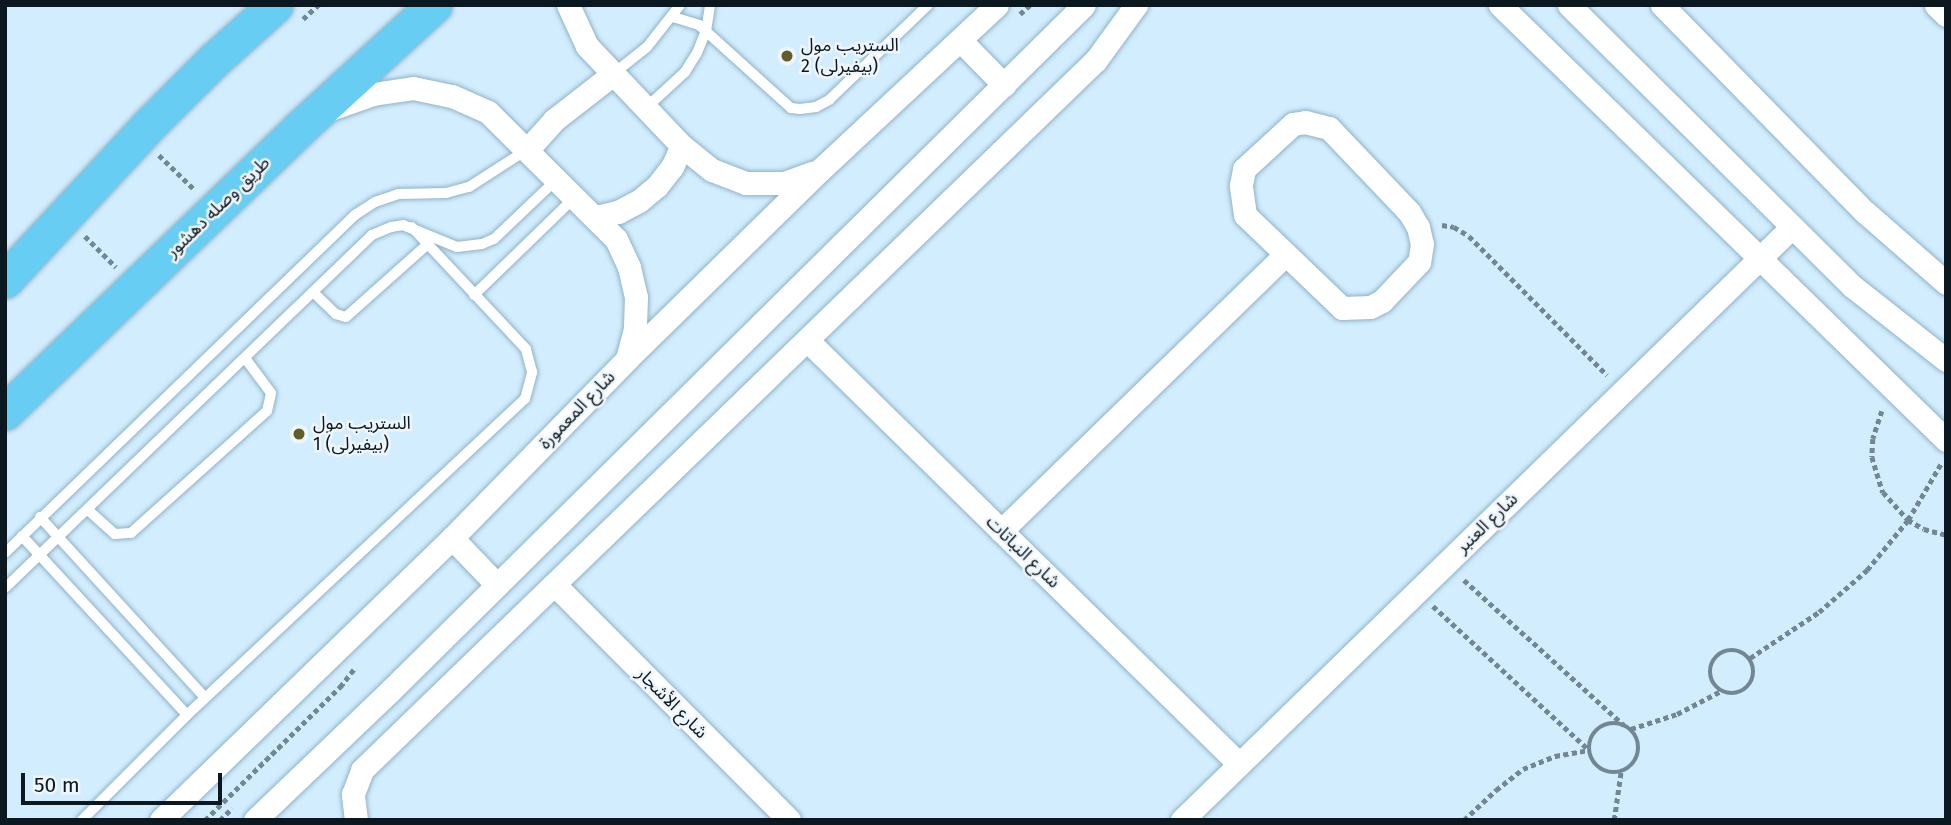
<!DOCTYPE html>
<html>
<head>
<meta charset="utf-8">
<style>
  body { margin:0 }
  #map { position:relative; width:1951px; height:825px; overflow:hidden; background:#d1edfe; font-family:"Fira Sans","Noto Sans Arabic",sans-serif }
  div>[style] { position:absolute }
  .path>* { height:4.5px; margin-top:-2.25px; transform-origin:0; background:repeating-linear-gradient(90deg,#728793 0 5px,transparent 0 8.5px) }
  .path>.ring { margin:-2.25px; padding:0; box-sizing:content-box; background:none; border:4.5px solid #728793; border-radius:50% }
  .roads { filter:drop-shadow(0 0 2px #90b2c7) drop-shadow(0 0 2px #90b2c7) }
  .service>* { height:10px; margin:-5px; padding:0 5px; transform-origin:5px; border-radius:5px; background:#fff }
  .minor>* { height:23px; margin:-11.5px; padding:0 11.5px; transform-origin:11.5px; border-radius:11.5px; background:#fff }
  .primary>* { height:35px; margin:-17.5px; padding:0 17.5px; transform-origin:17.5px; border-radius:17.5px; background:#67cdf2 }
  .dots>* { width:19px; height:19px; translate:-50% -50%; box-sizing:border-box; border:4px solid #eff6fb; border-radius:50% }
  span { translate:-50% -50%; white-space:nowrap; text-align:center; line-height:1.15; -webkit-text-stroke:5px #eff6fb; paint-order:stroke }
  .poi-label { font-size:18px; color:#0b181f }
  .left { translate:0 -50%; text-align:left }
  .street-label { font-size:18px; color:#0b181f }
  .frame { position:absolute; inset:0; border:7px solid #0b181f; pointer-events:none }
  .scale { position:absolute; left:21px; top:773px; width:201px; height:32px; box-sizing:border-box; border:4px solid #0b181f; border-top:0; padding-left:9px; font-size:21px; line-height:24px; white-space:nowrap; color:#0b181f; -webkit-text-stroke:5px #eff6fb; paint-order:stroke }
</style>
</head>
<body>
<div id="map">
  <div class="path">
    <div style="left:1020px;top:14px;width:13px;rotate:-42deg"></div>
    <div style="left:303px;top:19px;width:21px;rotate:-43deg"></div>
    <div style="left:159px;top:155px;width:50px;rotate:44.2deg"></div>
    <div style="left:1442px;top:225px;width:12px;rotate:9deg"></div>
    <div style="left:1454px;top:227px;width:17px;rotate:31deg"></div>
    <div style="left:1469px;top:236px;width:196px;rotate:45.2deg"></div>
    <div style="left:85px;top:236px;width:44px;rotate:45deg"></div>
    <div style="left:1882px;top:411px;width:29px;rotate:108deg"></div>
    <div style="left:1873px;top:439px;width:18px;rotate:93deg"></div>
    <div style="left:1872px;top:457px;width:37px;rotate:73deg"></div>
    <div style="left:1883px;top:492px;width:38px;rotate:48deg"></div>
    <div style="left:1908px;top:520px;width:18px;rotate:29deg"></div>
    <div style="left:1924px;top:529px;width:23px;rotate:15deg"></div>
    <div style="left:1464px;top:580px;width:216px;rotate:42.2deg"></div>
    <div style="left:1433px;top:606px;width:212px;rotate:42.7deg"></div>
    <div class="ring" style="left:1710px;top:650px;width:39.5px;height:39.5px"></div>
    <div style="left:1750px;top:658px;width:83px;rotate:-33.7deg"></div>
    <div style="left:1819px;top:612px;width:64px;rotate:-41.2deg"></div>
    <div style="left:1867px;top:570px;width:65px;rotate:-50.6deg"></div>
    <div style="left:1908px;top:520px;width:67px;rotate:-59.6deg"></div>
    <div class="ring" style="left:1589px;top:723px;width:45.5px;height:45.5px"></div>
    <div style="left:1631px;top:729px;width:48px;rotate:-18.1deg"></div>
    <div style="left:1677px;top:714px;width:50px;rotate:-27.6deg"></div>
    <div style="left:205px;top:820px;width:190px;rotate:-44.6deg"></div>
    <div style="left:340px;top:687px;width:23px;rotate:-52deg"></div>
    <div style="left:220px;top:820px;width:17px;rotate:-45deg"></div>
    <div style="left:1464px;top:820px;width:44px;rotate:-43.2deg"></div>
    <div style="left:1496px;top:790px;width:34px;rotate:-38deg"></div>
    <div style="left:1523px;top:769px;width:35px;rotate:-22deg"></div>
    <div style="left:1555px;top:756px;width:34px;rotate:-10deg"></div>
    <div style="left:1614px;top:820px;width:49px;rotate:-81.9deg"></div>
  </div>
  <div class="roads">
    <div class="service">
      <div style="left:673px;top:17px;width:27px;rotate:17deg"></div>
      <div style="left:699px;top:25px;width:124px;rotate:42.1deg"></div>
      <div style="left:791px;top:108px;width:9px;rotate:6deg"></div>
      <div style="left:800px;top:109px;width:16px;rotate:-7deg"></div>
      <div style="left:816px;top:107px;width:15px;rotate:-28deg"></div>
      <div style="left:829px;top:100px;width:137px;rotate:-43.8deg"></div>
      <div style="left:613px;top:74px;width:43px;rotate:-38.5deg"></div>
      <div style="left:647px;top:47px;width:53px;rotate:-51.8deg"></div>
      <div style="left:647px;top:107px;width:52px;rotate:-42.6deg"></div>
      <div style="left:685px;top:72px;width:22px;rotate:-58deg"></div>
      <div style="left:697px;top:53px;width:24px;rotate:-68deg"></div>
      <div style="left:706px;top:31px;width:26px;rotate:-81deg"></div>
      <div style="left:313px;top:292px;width:32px;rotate:44deg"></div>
      <div style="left:336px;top:314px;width:10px;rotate:17deg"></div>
      <div style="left:346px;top:317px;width:110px;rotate:-41.7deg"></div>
      <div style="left:474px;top:295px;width:141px;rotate:-44.1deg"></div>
      <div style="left:88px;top:510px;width:36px;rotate:42deg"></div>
      <div style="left:115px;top:534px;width:16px;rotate:-4deg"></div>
      <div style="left:131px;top:533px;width:183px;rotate:-41.9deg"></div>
      <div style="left:267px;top:411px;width:18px;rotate:-77deg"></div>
      <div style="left:271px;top:393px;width:44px;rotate:-126.6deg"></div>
      <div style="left:40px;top:517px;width:245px;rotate:47.6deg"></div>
      <div style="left:22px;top:536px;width:243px;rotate:47.3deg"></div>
      <div style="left:5px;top:553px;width:487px;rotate:-44deg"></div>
      <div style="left:355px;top:215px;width:24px;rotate:-33deg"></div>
      <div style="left:375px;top:202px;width:24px;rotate:-19deg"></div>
      <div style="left:398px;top:194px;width:48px;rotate:-1.2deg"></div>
      <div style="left:446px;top:193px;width:24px;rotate:-15deg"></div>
      <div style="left:469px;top:187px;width:70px;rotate:-32.8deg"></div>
      <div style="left:5px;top:588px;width:509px;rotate:-43.89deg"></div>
      <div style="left:372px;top:235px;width:21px;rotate:-23deg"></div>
      <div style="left:391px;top:227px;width:12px;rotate:-9deg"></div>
      <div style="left:403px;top:225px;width:58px;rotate:22.2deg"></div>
      <div style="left:457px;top:247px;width:25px;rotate:-7deg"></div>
      <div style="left:482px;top:244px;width:13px;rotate:-23deg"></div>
      <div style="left:494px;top:239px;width:87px;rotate:-43.6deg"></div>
      <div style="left:82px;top:820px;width:148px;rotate:-45deg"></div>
      <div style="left:187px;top:715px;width:463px;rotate:-43.1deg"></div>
      <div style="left:525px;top:399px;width:28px;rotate:-75deg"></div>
      <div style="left:532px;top:372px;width:24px;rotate:-105deg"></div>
      <div style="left:526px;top:349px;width:167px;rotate:-133.1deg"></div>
    </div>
    <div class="minor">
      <div style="left:568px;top:5px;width:45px;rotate:65.1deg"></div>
      <div style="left:587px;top:46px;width:138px;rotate:46.5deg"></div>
      <div style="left:682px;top:146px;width:38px;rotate:39deg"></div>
      <div style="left:712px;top:170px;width:36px;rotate:21deg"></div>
      <div style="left:746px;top:183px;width:38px"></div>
      <div style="left:784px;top:183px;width:30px;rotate:-20deg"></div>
      <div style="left:1500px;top:5px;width:623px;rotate:44.28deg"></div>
      <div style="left:1569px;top:5px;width:399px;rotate:44.8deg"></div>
      <div style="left:1852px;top:286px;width:120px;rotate:38.2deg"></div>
      <div style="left:1662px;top:5px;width:290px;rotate:45.6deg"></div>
      <div style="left:1865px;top:212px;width:108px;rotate:41.2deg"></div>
      <div style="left:1936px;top:5px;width:14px;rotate:45deg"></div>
      <div style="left:960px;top:40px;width:63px;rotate:45.6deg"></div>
      <div style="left:328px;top:110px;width:48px;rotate:-19.6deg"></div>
      <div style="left:373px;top:94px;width:40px;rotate:-8.5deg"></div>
      <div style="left:413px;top:88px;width:40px;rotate:12deg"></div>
      <div style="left:452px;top:96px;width:39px;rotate:24deg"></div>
      <div style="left:488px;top:112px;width:180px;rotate:44.8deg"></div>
      <div style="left:616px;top:239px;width:31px;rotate:65deg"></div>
      <div style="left:629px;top:267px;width:31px;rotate:77deg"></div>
      <div style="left:636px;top:297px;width:32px;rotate:92deg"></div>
      <div style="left:635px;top:329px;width:28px;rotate:105deg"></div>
      <div style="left:1305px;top:122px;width:25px;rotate:14deg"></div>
      <div style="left:1329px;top:128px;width:116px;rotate:46.4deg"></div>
      <div style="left:1409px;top:212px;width:17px;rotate:59deg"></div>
      <div style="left:1418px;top:227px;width:17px;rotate:77deg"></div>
      <div style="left:1422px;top:244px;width:18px;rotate:99deg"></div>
      <div style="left:1419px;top:262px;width:54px;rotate:133.5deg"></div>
      <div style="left:1382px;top:301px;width:13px;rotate:153deg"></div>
      <div style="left:1370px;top:307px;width:28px;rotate:178deg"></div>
      <div style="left:1342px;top:308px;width:134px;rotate:-136.2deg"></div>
      <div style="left:1245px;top:215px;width:30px;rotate:-98deg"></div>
      <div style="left:1241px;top:185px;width:16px;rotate:-79deg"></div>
      <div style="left:1244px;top:169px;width:67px;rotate:-42.6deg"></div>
      <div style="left:1293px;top:124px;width:12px;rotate:-9deg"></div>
      <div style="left:528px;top:149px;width:39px;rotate:-48deg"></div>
      <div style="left:554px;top:120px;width:75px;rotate:-37.9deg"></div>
      <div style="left:596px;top:217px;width:23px;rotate:-13deg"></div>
      <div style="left:618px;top:212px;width:24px;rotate:-28deg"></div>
      <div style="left:639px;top:201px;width:23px;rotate:-40deg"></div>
      <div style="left:657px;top:186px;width:24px;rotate:-52deg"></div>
      <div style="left:672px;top:167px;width:23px;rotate:-65deg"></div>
      <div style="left:807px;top:340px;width:605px;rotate:44.46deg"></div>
      <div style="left:1001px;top:531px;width:397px;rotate:-44.2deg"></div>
      <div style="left:452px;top:538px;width:65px;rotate:46.2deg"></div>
      <div style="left:556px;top:586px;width:330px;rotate:45.1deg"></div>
      <div style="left:161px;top:820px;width:405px;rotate:-44.1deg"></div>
      <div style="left:452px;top:538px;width:250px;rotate:-45.6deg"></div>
      <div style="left:627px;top:359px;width:269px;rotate:-44.4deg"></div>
      <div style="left:819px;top:171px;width:243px;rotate:-43deg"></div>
      <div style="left:255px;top:820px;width:188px;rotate:-43.7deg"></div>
      <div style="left:391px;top:690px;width:974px;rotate:-44.67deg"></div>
      <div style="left:356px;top:820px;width:26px;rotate:-97deg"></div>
      <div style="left:353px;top:794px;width:26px;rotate:-69deg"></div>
      <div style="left:362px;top:770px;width:1021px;rotate:-44.05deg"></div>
      <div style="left:1096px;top:60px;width:68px;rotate:-54deg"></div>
      <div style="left:1182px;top:820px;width:851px;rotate:-44.19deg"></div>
    </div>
    <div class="primary">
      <div style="left:5px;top:280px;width:212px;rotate:-47.1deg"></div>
      <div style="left:149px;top:125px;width:92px;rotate:-45deg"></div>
      <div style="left:214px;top:60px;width:82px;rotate:-42deg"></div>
      <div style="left:5px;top:412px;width:412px;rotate:-43.9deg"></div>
      <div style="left:302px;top:126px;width:179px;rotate:-42.5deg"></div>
    </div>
  </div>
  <div class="dots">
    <div style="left:787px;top:56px;background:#5f5d29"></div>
    <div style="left:299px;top:434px;background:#5f5d29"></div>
  </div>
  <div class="poi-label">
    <span class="left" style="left:801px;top:56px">الستريب مول<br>2 (بيفيرلى)</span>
    <span class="left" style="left:313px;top:434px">الستريب مول<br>1 (بيفيرلى)</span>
  </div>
  <div class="street-label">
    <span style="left:218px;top:207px;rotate:-44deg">طريق وصله دهشور</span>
    <span style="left:577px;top:410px;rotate:-46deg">شارع المعمورة</span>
    <span style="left:1487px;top:523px;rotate:-44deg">شارع العنبر</span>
    <span style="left:1023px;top:552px;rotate:44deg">شارع النباتات</span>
    <span style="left:672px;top:703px;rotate:45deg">شارع الأشجار</span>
  </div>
  <div class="frame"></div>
  <div class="scale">50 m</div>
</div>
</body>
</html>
